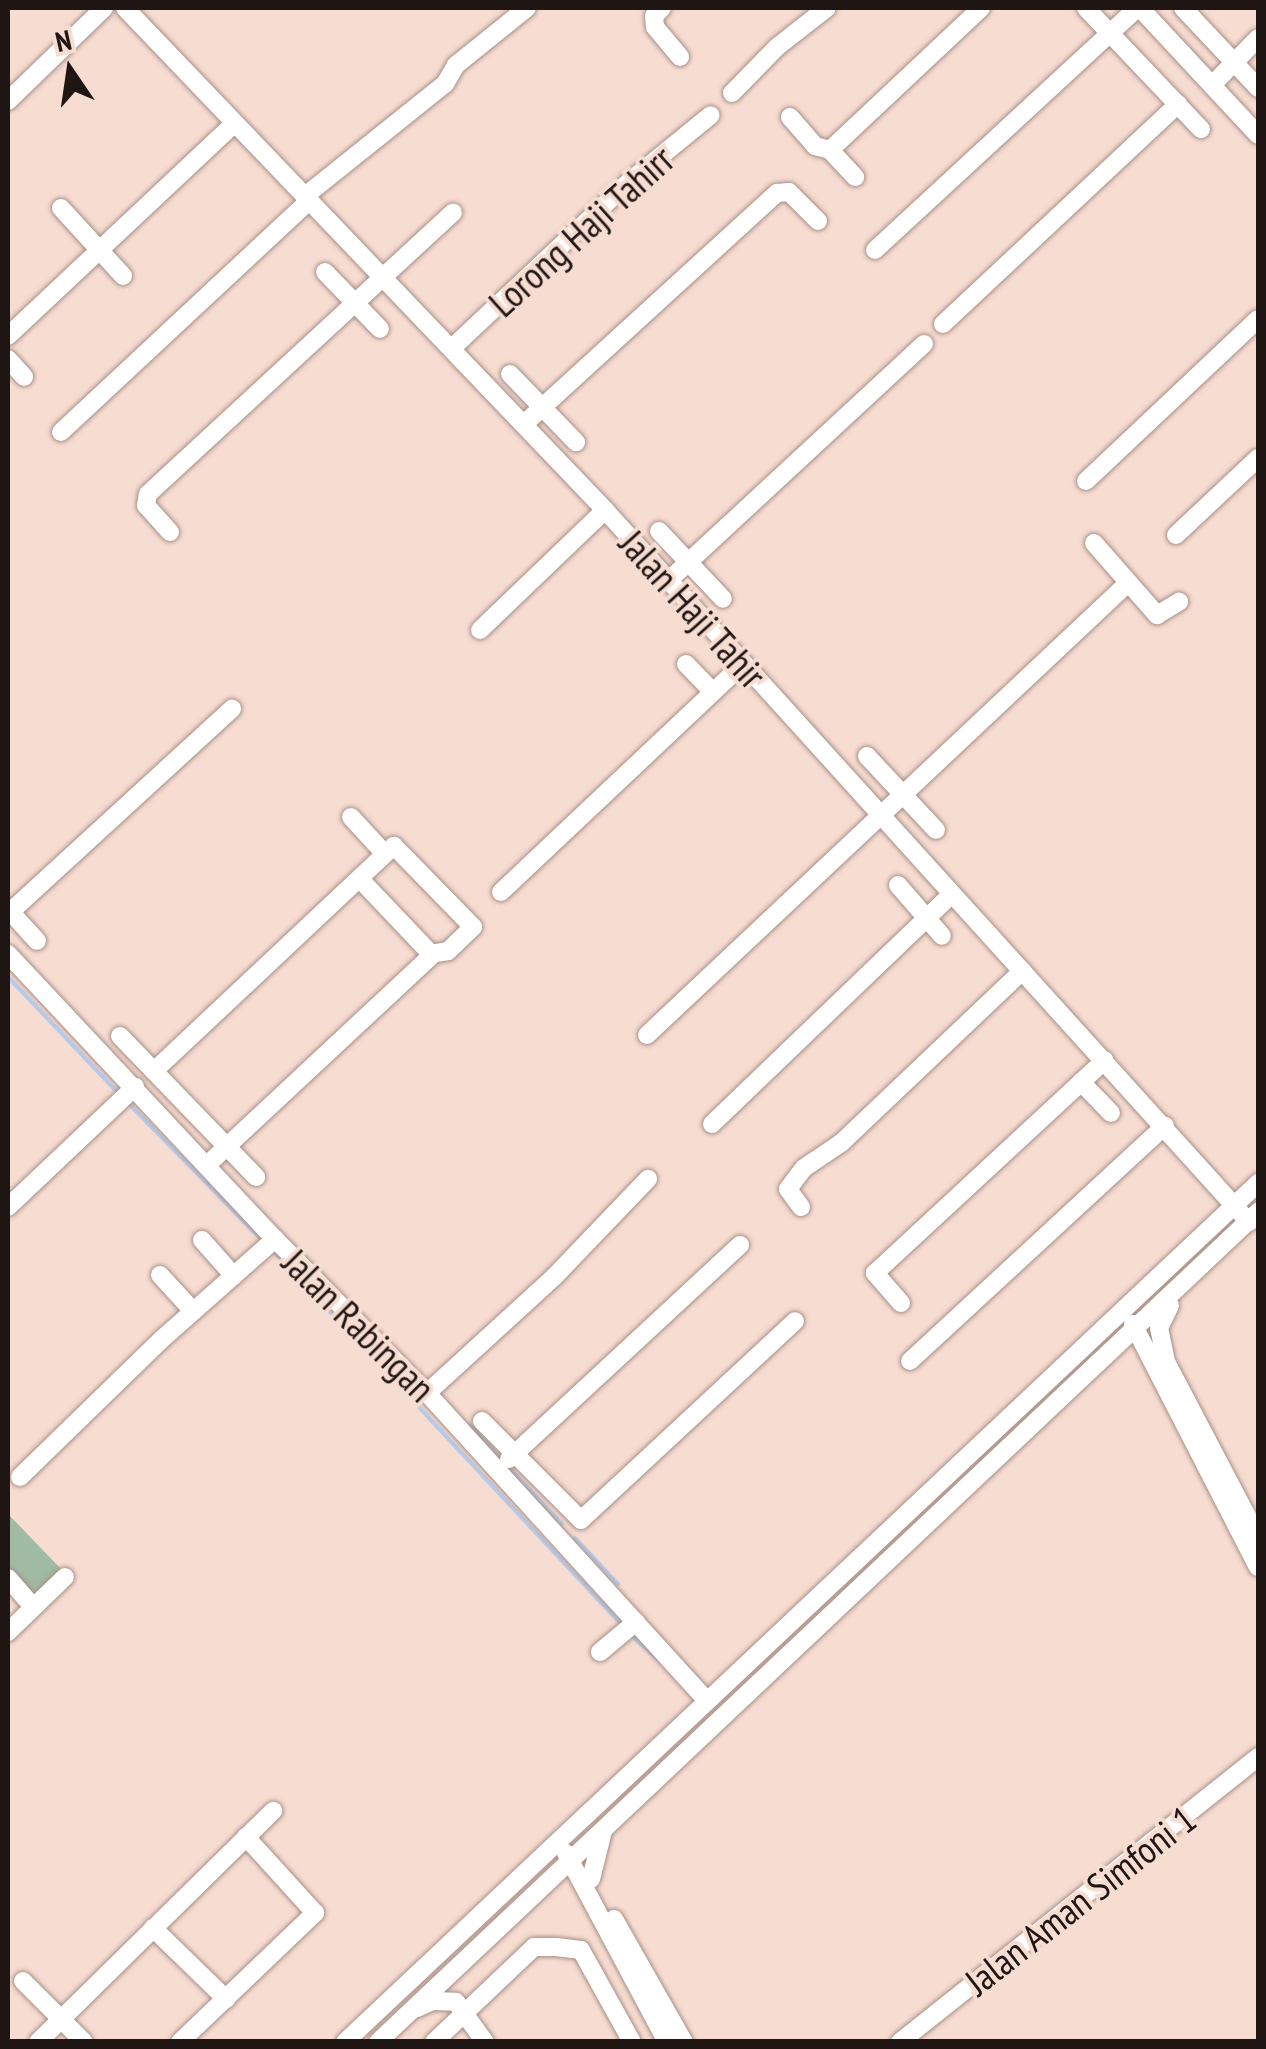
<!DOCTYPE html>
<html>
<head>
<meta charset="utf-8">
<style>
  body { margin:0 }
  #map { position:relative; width:1266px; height:2049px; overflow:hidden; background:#f7dcd1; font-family:"PT Sans Narrow",sans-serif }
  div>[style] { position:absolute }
  .green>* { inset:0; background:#a1baa2 }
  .stream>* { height:4px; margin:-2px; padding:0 2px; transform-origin:2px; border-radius:2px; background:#b7ccec }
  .roads { filter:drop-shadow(0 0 2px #a88f85) drop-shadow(0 0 2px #a88f85) }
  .minor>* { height:18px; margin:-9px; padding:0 9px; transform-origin:9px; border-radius:9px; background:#fff }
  span { translate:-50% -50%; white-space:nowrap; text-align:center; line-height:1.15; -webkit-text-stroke:8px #f7dcd1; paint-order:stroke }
  .street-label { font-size:38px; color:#1f1613 }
  .frame { position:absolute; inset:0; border:10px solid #1f1613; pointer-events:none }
  .north { position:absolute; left:20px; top:20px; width:100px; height:100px; -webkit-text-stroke:8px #f7dcd1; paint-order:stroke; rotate:347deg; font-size:28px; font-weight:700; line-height:40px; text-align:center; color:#1f1613 }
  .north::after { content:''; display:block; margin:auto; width:35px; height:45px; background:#1f1613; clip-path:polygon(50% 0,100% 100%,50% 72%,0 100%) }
</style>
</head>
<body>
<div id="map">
  <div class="green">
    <div style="clip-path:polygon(8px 1514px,62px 1570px,33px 1599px,8px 1573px)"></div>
  </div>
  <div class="stream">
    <div style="left:8px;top:977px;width:161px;rotate:46.5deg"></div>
    <div style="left:129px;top:1104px;width:190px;rotate:45.6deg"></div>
    <div style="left:276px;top:1254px;width:504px;rotate:47.01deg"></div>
    <div style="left:470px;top:1425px;width:42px;rotate:47.9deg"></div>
    <div style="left:511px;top:1470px;width:74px;rotate:46.6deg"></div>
    <div style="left:575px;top:1538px;width:63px;rotate:46.9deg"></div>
    <div style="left:633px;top:1637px;width:36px;rotate:42deg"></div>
  </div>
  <div class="roads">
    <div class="minor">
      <div style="left:125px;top:8px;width:695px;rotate:46.28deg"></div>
      <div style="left:605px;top:510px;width:960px;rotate:47.87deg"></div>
      <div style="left:662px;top:8px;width:11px;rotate:135deg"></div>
      <div style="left:654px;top:16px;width:11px;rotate:85deg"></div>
      <div style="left:655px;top:27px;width:39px;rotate:50deg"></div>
      <div style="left:1086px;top:8px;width:167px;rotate:46.5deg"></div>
      <div style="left:1140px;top:8px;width:173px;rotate:47.1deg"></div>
      <div style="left:1183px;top:8px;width:110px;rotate:46.8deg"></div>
      <div style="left:1213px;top:84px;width:64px;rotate:-45.6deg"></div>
      <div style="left:732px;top:93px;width:64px;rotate:-45.6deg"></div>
      <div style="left:777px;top:47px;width:63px;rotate:-38deg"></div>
      <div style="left:8px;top:101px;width:134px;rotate:-44.1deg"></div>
      <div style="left:790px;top:117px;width:38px;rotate:49deg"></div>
      <div style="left:815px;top:146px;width:16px;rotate:15deg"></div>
      <div style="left:830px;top:150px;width:207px;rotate:-43.2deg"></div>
      <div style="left:830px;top:150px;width:37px;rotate:47deg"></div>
      <div style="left:305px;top:196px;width:179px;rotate:-38.7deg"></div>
      <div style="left:445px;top:84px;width:22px;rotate:-60deg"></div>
      <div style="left:456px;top:65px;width:91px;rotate:-38.8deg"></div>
      <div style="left:61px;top:208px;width:92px;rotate:47.6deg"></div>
      <div style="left:875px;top:250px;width:357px;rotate:-42.7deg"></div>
      <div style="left:325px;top:272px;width:79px;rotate:46deg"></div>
      <div style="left:943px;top:324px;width:322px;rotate:-43.1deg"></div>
      <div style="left:8px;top:336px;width:308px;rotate:-43.2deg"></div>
      <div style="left:452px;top:348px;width:244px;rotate:-43.2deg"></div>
      <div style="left:630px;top:181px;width:104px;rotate:-39.2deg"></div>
      <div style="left:8px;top:359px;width:24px;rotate:48deg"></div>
      <div style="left:510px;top:374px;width:95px;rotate:45.9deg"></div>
      <div style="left:524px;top:424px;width:343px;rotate:-42.4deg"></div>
      <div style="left:777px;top:193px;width:12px;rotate:-5deg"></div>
      <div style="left:789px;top:192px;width:41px;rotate:45deg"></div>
      <div style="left:61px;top:432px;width:339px;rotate:-43deg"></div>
      <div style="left:1086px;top:481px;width:236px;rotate:-43.3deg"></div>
      <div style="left:659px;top:531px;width:93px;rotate:46.7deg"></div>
      <div style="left:170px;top:532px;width:36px;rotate:-132deg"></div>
      <div style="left:146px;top:505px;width:11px;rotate:-80deg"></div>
      <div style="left:148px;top:494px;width:415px;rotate:-42.7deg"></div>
      <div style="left:1176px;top:535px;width:112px;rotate:-43.2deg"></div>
      <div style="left:1094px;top:543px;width:96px;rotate:48.8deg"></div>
      <div style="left:1157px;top:615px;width:26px;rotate:-31deg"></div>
      <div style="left:668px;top:581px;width:349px;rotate:-42.8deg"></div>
      <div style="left:480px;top:630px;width:173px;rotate:-43.8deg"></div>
      <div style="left:686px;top:664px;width:39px;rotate:46deg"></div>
      <div style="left:867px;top:756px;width:101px;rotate:47deg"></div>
      <div style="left:351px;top:817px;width:50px;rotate:47.4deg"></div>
      <div style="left:898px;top:885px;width:67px;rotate:49.2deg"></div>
      <div style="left:501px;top:892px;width:331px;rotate:-43.3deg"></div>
      <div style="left:8px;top:909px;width:43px;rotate:47.8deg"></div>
      <div style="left:8px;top:914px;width:304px;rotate:-42.5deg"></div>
      <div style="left:8px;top:954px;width:391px;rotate:46.9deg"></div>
      <div style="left:275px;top:1239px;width:216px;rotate:45.4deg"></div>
      <div style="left:427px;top:1393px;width:415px;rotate:47.7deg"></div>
      <div style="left:647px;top:1035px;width:660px;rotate:-43.22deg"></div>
      <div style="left:120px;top:1036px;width:196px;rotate:46deg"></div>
      <div style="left:154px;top:1071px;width:329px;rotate:-43.2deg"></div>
      <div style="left:394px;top:846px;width:113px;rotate:45.7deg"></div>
      <div style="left:473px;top:927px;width:35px;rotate:136deg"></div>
      <div style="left:448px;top:951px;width:13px;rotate:171deg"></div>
      <div style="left:1081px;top:1082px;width:43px;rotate:45.9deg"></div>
      <div style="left:712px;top:1124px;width:332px;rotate:-43.8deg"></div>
      <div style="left:208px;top:1164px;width:306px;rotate:-43deg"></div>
      <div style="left:432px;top:955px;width:105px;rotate:-133.5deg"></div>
      <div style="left:8px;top:1207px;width:175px;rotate:-43.4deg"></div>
      <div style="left:801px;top:1207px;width:22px;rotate:-126deg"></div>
      <div style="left:788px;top:1189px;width:26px;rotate:-53deg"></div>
      <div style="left:804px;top:1168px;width:45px;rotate:-34deg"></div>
      <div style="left:841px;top:1143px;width:250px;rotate:-43.5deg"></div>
      <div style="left:202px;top:1240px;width:48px;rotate:48.4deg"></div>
      <div style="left:160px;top:1275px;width:49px;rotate:47.5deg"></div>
      <div style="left:901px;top:1303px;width:40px;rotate:-131deg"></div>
      <div style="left:875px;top:1273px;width:313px;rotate:-42.8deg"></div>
      <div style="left:1133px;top:1324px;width:273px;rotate:62.8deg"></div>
      <div style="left:1163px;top:1356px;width:204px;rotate:62.3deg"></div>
      <div style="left:910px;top:1361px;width:347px;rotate:-42.7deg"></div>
      <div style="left:1166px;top:1361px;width:34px;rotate:-102deg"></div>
      <div style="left:1159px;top:1328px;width:25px;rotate:-64deg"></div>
      <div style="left:427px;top:1393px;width:172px;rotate:-42.4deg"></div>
      <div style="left:554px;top:1277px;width:136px;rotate:-46.2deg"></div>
      <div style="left:482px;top:1421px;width:140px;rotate:45deg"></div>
      <div style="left:581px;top:1520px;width:292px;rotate:-42.9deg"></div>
      <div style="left:509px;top:1459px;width:315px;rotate:-42.8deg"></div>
      <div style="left:20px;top:1477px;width:198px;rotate:-44.2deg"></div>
      <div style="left:162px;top:1339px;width:151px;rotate:-41.5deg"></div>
      <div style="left:8px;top:1578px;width:38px;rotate:49deg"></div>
      <div style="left:8px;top:1632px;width:79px;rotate:-44deg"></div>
      <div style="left:600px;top:1652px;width:47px;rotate:-39.8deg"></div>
      <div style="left:566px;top:1853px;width:214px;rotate:61.9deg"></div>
      <div style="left:591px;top:1879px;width:49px;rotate:-76deg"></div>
      <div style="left:614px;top:1919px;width:142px;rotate:60.4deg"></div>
      <div style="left:153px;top:1928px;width:102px;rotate:44.2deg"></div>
      <div style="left:23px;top:1981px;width:86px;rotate:45deg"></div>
      <div style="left:417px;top:2008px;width:17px;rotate:-24deg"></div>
      <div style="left:433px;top:2001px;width:23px;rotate:2deg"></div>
      <div style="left:456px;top:2002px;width:49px;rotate:54.1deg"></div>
      <div style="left:38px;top:2042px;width:330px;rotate:-44.5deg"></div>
      <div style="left:180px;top:2042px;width:187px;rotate:-43.7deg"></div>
      <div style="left:315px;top:1913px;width:103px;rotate:-132.2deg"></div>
      <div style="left:345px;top:2042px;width:1254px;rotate:-43.25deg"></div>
      <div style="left:378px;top:2042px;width:1210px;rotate:-43.33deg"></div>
      <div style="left:434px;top:2042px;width:138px;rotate:-43.5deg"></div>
      <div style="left:534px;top:1947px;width:22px"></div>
      <div style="left:556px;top:1947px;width:25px;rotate:7deg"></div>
      <div style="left:581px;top:1950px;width:105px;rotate:61deg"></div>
      <div style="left:900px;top:2042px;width:458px;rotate:-38.5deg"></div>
    </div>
  </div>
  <div class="street-label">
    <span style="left:581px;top:231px;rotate:-42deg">Lorong Haji Tahirr</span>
    <span style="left:693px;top:609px;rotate:48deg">Jalan Haji Tahir</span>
    <span style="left:359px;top:1325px;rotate:45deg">Jalan Rabingan</span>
    <span style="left:1080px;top:1900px;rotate:-38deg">Jalan Aman Simfoni 1</span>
  </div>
  <div class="frame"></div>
  <div class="north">N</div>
</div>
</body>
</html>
